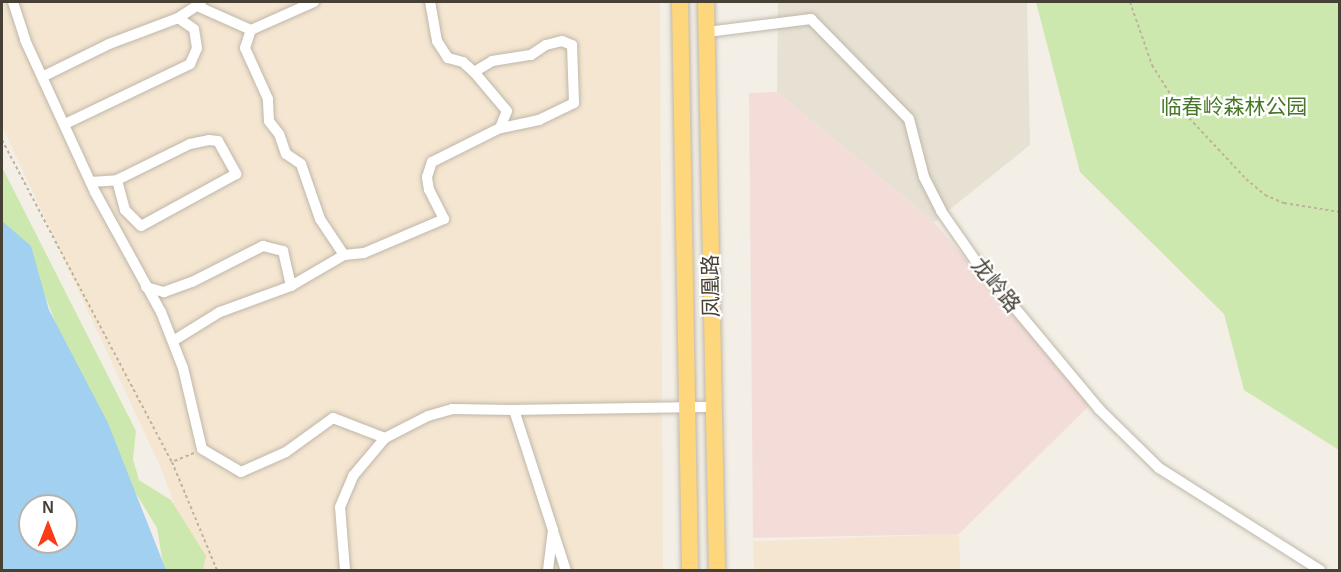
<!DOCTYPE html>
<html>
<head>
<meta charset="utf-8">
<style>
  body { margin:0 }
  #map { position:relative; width:1341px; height:572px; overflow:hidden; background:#f3efe6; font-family:Arial,"Noto Sans SC",sans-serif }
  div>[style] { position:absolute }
  .residential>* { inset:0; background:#e7e1d4 }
  .commercial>* { inset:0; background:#f5e6d1; transform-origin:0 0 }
  .medical>* { inset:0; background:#f4ddd9 }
  .green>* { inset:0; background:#cde8af }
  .water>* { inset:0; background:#a2d0f0 }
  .path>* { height:2px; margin-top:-1px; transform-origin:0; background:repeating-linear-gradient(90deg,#c0b39a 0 3px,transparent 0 6px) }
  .roads { filter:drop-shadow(0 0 2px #bfb7a9) drop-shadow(0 0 2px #bfb7a9) }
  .minor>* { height:10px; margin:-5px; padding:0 5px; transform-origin:5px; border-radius:5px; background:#fff }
  .trunk>* { height:16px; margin:-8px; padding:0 8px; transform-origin:8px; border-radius:8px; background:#fed77d }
  span { translate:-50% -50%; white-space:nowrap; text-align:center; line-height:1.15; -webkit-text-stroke:4.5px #fff; paint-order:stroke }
  .park-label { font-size:21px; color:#467828 }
  .street-label { font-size:21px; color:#464035 }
  .frame { position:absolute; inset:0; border:3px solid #464035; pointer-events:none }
  .north { position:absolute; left:18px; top:494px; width:60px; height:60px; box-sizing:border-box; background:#fff; border:2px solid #b5b3ae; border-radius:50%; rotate:0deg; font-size:16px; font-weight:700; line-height:24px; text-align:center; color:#464035 }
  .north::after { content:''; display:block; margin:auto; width:21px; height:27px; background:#fb3a16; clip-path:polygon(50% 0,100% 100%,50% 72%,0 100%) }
</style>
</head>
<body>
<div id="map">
  <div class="residential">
    <div style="clip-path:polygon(778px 2px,1027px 2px,1030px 145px,934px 222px,777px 92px)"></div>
  </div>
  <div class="commercial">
    <div style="clip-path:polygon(2px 2px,660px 2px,663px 570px,199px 570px,160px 466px,2px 126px)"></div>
    <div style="left:959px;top:534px;width:36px;height:206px;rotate:88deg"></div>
  </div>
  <div class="medical">
    <div style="clip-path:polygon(777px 92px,934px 222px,1090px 405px,959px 534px,753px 538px,749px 93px)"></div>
  </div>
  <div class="green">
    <div style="clip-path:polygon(1036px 2px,1339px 2px,1339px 450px,1244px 390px,1224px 314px,1080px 172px)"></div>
    <div style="clip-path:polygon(2px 167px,136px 431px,133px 459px,139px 480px,171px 500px,206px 556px,203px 570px,164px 570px,157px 528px,113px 456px,71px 363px,28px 252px,2px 222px)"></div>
  </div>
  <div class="water">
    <div style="clip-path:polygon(evenodd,2px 221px,31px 246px,49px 310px,108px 423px,166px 570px,2px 570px,2px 221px,30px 506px,66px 506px,66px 542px,30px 542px,30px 506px)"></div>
  </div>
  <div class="path">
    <div style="left:1130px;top:2px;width:67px;rotate:70.8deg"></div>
    <div style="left:1152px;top:65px;width:47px;rotate:58deg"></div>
    <div style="left:1177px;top:105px;width:101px;rotate:47deg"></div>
    <div style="left:1246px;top:179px;width:25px;rotate:40deg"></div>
    <div style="left:1265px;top:195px;width:21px;rotate:23deg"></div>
    <div style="left:1284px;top:203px;width:57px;rotate:9.1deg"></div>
    <div style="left:2px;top:140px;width:364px;rotate:62.2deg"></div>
    <div style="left:194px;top:453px;width:24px;rotate:158deg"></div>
    <div style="left:172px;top:462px;width:117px;rotate:67.4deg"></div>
  </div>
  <div class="roads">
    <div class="minor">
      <div style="left:13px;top:2px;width:40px;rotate:72deg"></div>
      <div style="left:25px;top:40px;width:167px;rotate:65.3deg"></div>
      <div style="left:95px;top:192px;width:137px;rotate:61.2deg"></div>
      <div style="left:161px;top:312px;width:60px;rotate:68.6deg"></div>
      <div style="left:183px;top:368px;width:83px;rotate:76.8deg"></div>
      <div style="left:202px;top:449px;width:45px;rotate:30.5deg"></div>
      <div style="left:241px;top:472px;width:49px;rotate:-24deg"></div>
      <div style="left:286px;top:452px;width:58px;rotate:-35.9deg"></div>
      <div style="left:333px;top:418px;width:56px;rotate:21deg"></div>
      <div style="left:251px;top:30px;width:69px;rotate:-24deg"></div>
      <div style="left:707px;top:32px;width:105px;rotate:-7.1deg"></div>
      <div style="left:811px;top:19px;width:140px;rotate:45.6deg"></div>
      <div style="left:909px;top:119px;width:60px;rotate:75.5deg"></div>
      <div style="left:924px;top:177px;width:38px;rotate:63deg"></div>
      <div style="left:941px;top:211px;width:60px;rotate:55.2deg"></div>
      <div style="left:975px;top:260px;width:194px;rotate:50.2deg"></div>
      <div style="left:1099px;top:409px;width:84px;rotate:44.5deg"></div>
      <div style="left:1159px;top:468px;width:191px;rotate:32.4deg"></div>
      <div style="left:474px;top:72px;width:21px;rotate:-31deg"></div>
      <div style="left:492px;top:61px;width:39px;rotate:-9deg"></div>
      <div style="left:531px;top:55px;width:18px;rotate:-34deg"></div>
      <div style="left:546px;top:45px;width:16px;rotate:-14deg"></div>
      <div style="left:562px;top:41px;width:11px;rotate:22deg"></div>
      <div style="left:572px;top:45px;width:58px;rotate:88deg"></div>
      <div style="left:574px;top:103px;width:39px;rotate:154deg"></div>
      <div style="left:539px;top:120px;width:40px;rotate:168deg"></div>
      <div style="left:44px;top:76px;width:72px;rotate:-26.2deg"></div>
      <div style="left:109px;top:44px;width:74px;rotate:-20.6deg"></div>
      <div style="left:178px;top:18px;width:27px;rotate:-33deg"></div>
      <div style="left:65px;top:124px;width:139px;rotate:-25.6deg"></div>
      <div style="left:190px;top:64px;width:17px;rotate:-66deg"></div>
      <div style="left:197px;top:48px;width:19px;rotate:-99deg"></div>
      <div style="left:194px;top:29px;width:19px;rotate:-145deg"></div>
      <div style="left:91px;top:182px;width:26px;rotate:-4deg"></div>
      <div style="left:117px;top:180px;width:81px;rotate:-26.3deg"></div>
      <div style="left:190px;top:144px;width:19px;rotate:-12deg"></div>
      <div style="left:209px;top:140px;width:9px;rotate:6deg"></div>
      <div style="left:218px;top:141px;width:38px;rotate:61deg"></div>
      <div style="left:236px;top:174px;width:108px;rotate:151.3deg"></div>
      <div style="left:141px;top:226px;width:23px;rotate:-135deg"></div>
      <div style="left:125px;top:210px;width:31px;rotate:-105deg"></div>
      <div style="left:344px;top:255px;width:20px;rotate:-6deg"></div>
      <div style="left:364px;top:253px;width:87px;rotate:-23deg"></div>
      <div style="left:444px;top:219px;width:33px;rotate:-117deg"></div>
      <div style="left:429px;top:190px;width:13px;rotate:-99deg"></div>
      <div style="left:427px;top:177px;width:16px;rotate:-72deg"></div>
      <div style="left:432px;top:162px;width:76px;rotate:-26.6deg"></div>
      <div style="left:500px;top:128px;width:18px;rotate:-68deg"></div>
      <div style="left:507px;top:111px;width:51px;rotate:-130.2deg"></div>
      <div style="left:474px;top:72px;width:15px;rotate:-138deg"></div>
      <div style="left:463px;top:62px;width:16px;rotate:-165deg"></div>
      <div style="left:448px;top:58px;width:20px;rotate:-123deg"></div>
      <div style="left:437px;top:41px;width:40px;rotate:-100deg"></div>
      <div style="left:146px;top:287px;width:19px;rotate:16deg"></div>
      <div style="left:164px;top:292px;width:30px;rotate:-20deg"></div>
      <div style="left:192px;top:282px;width:80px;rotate:-26.9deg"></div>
      <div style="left:263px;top:246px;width:21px;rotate:14deg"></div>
      <div style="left:283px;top:251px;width:36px;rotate:77deg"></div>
      <div style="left:173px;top:341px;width:55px;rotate:-31.7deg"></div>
      <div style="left:220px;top:312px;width:76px;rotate:-20.1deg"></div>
      <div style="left:291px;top:286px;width:61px;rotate:-30.3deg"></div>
      <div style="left:344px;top:255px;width:43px;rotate:-123.7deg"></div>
      <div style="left:320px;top:219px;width:58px;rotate:-109.1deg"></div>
      <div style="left:301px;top:164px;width:18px;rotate:-146deg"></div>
      <div style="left:286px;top:154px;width:21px;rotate:-109deg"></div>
      <div style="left:279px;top:134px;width:16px;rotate:-128deg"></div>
      <div style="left:269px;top:121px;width:22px;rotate:-93deg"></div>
      <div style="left:268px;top:99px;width:56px;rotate:-114.3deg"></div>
      <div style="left:245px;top:48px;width:19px;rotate:-72deg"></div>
      <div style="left:251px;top:30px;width:59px;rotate:-156deg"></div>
      <div style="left:514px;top:410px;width:199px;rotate:-0.9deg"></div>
      <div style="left:554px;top:534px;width:38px;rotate:72deg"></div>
      <div style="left:345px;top:570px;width:63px;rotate:-94.5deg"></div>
      <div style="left:340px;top:507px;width:34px;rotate:-67deg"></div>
      <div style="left:353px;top:476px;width:50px;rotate:-49.9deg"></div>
      <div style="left:385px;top:438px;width:48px;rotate:-27.1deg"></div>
      <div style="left:428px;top:416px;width:25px;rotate:-16deg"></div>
      <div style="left:452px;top:409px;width:62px;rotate:0.9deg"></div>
      <div style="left:514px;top:410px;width:126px;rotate:72deg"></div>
      <div style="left:553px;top:530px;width:40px;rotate:97.1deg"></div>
    </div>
    <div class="trunk">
      <div style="left:680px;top:2px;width:568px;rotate:88.99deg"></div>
      <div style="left:706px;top:2px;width:568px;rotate:88.89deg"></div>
    </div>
  </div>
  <div class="park-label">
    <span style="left:1234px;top:107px">临春岭森林公园</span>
  </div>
  <div class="street-label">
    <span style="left:996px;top:285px;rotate:51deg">龙岭路</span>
    <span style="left:711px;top:286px;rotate:-91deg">凤凰路</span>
  </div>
  <div class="frame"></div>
  <div class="north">N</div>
</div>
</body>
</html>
